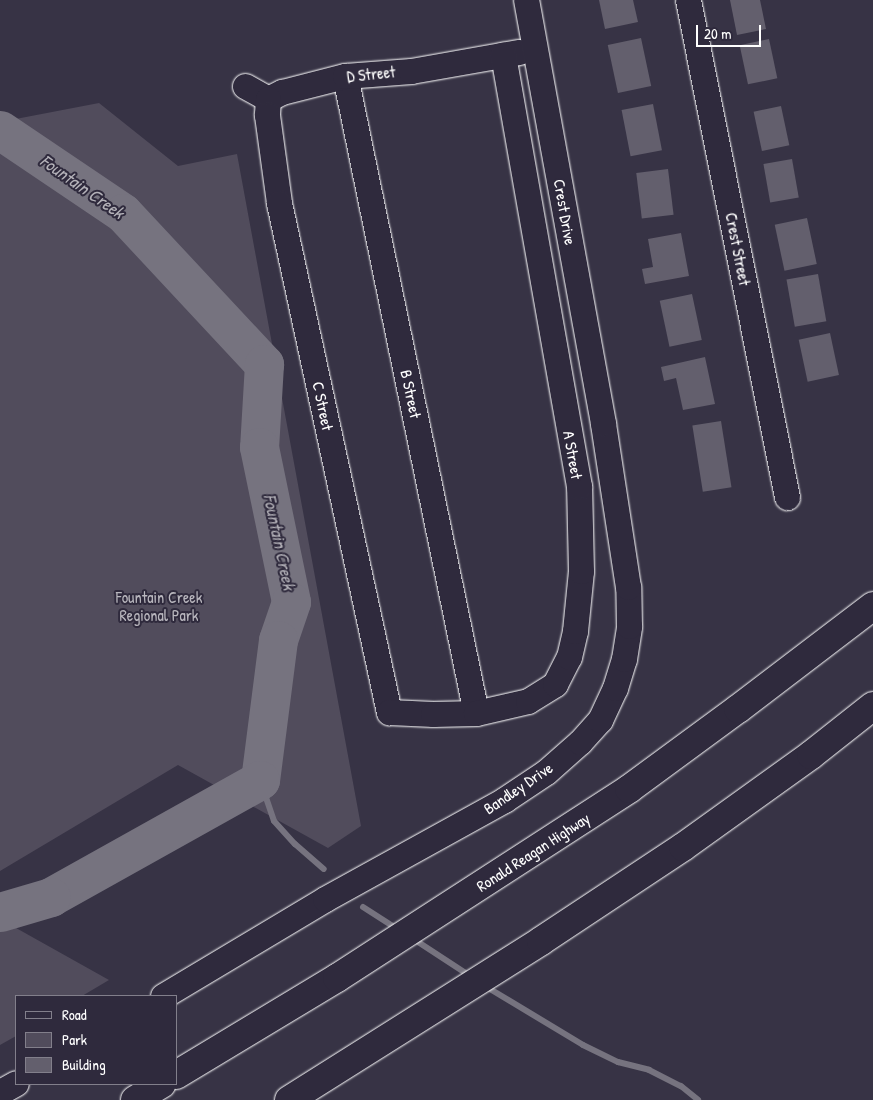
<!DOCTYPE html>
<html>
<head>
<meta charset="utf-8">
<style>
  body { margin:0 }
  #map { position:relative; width:873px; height:1100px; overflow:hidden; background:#373345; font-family:"Patrick Hand",sans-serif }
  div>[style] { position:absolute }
  .green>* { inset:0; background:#514c5c }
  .stream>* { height:6px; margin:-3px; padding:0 3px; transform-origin:3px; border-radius:3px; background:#76737f }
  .river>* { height:39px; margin:-19.5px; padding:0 19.5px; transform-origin:19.5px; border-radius:19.5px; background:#76737f }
  .building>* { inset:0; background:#635f6d; transform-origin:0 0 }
  .roads { filter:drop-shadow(0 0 1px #fff) drop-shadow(0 0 1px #fff) }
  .minor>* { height:25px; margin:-12.5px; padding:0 12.5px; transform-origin:12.5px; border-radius:12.5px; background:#2f2a3d }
  .highway>* { height:28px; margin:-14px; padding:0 14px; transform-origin:14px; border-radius:14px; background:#2f2a3d }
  span { translate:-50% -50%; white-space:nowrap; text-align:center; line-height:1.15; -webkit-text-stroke:4px #2f2a3d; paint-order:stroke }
  .street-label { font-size:16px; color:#fff }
  .park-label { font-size:16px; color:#b9b7be }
  .water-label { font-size:18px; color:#b4b2b9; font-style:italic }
  .legend { position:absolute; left:15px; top:995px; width:162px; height:90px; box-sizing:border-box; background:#2f2a3d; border:1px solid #827f8b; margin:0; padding:6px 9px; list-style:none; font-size:15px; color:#fff }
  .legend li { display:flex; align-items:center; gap:10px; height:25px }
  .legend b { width:25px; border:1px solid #827f8b }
  .scale { position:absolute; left:696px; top:25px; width:65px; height:22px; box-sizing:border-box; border:2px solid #fff; border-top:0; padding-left:6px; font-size:15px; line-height:18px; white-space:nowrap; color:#fff; -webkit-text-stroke:4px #2f2a3d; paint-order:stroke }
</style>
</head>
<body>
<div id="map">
  <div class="green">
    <div style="clip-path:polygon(99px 103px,178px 166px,237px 154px,361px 826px,328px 848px,178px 765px,0 871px,0 122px)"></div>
    <div style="clip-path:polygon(0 919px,109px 980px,82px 996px,16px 996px,16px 1036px,0 1045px)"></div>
  </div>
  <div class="stream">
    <div style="left:260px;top:780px;width:43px;rotate:71.1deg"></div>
    <div style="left:274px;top:821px;width:31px;rotate:48deg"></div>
    <div style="left:295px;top:844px;width:38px;rotate:41deg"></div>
    <div style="left:363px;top:907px;width:43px;rotate:32.6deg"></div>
    <div style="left:412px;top:938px;width:69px;rotate:33.2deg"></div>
    <div style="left:485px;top:986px;width:114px;rotate:31deg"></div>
    <div style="left:583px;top:1045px;width:39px;rotate:26deg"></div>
    <div style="left:618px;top:1062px;width:32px;rotate:14deg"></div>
    <div style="left:649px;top:1070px;width:36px;rotate:27deg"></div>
    <div style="left:681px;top:1086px;width:22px;rotate:39deg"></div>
  </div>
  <div class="river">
    <div style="left:0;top:130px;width:148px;rotate:34deg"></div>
    <div style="left:123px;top:213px;width:207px;rotate:47deg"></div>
    <div style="left:264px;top:364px;width:83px;rotate:93.4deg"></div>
    <div style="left:259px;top:447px;width:158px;rotate:78.3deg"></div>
    <div style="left:291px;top:602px;width:40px;rotate:108.9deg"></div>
    <div style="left:278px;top:640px;width:141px;rotate:97.3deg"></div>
    <div style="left:260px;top:780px;width:240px;rotate:150.8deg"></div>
    <div style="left:51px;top:897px;width:53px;rotate:163.6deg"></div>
  </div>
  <div class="building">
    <div style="clip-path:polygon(599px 0,633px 0,638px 22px,605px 29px)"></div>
    <div style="clip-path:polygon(730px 0,760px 0,766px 29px,737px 35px)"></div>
    <div style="left:641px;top:38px;width:49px;height:34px;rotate:78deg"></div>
    <div style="left:769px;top:39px;width:40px;height:30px;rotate:78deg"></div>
    <div style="left:653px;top:104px;width:47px;height:32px;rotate:79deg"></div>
    <div style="left:781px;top:106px;width:40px;height:28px;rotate:78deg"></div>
    <div style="left:792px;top:159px;width:39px;height:29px;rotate:80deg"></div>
    <div style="left:668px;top:169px;width:46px;height:32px;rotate:83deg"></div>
    <div style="left:807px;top:218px;width:47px;height:33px;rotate:78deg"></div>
    <div style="clip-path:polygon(681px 233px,689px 276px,645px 284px,642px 269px,653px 267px,648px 239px)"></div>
    <div style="left:818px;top:274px;width:48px;height:32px;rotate:80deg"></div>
    <div style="left:692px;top:294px;width:47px;height:33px;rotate:78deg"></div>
    <div style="left:830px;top:333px;width:43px;height:32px;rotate:78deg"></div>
    <div style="clip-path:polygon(705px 357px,715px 404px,683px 410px,676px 378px,664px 381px,661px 367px)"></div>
    <div style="left:721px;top:421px;width:67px;height:29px;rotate:81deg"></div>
  </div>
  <div class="roads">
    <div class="minor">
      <div style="left:688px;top:0;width:507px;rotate:78.73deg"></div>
      <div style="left:345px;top:76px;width:650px;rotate:78.38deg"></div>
      <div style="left:245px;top:86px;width:26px;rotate:29deg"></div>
      <div style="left:268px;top:99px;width:16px;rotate:-27deg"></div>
      <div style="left:282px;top:92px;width:65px;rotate:-14.3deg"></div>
      <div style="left:345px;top:76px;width:66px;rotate:-4.3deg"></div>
      <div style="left:411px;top:71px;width:110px;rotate:-10deg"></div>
      <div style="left:268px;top:99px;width:16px;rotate:94deg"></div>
      <div style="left:267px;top:115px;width:89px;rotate:82.2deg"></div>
      <div style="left:279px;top:203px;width:521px;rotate:77.81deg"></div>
      <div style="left:389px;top:712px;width:44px;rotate:2.6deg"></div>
      <div style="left:433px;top:714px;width:43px;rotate:-1.3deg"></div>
      <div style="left:476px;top:713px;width:53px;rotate:-13deg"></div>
      <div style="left:528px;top:701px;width:32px;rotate:-32deg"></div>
      <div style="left:555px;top:684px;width:30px;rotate:-63deg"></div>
      <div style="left:569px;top:657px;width:27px;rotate:-77deg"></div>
      <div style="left:575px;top:631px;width:60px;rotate:-84.3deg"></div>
      <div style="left:581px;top:571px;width:85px;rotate:-91.3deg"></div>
      <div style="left:579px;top:486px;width:438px;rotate:-100deg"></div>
      <div style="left:163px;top:996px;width:189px;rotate:-30.9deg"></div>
      <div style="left:325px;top:899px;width:205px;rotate:-28.9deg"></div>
      <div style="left:504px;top:800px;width:50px;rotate:-33.7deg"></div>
      <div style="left:546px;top:772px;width:45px;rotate:-41.4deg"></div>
      <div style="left:580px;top:742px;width:30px;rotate:-48deg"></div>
      <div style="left:600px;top:720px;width:35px;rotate:-65deg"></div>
      <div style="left:615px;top:688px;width:30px;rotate:-73deg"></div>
      <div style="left:624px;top:659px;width:33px;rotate:-81deg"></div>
      <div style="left:629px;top:626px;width:39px;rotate:-91deg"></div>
      <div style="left:628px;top:587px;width:166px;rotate:-98.7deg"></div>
      <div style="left:603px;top:423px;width:430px;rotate:-100.3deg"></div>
      <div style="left:0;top:1092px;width:18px;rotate:-29deg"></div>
    </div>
    <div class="highway">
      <div style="left:176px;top:1075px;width:188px;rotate:-31.1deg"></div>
      <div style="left:337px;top:978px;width:348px;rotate:-32.9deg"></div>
      <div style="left:629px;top:789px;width:135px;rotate:-36.3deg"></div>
      <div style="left:738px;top:709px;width:170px;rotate:-37.3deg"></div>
      <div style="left:135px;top:1100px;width:31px;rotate:-31deg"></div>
      <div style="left:289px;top:1100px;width:298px;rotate:-32.2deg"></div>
      <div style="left:541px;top:941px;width:170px;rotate:-33.5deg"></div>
      <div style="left:683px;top:847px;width:158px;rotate:-35.7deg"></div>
      <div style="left:811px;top:755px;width:79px;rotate:-38.3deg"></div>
    </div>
  </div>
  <div class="street-label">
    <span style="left:371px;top:74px;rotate:-6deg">D Street</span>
    <span style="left:565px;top:212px;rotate:80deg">Crest Drive</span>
    <span style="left:738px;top:249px;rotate:79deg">Crest Street</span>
    <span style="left:411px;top:394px;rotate:78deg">B Street</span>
    <span style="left:323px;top:406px;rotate:78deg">C Street</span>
    <span style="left:573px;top:455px;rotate:80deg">A Street</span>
    <span style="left:518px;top:788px;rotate:-34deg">Bandley Drive</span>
    <span style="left:533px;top:852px;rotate:-33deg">Ronald Reagan Highway</span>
  </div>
  <div class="park-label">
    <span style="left:159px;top:606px">Fountain Creek<br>Regional Park</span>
  </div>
  <div class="water-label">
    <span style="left:82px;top:187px;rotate:35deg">Fountain Creek</span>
    <span style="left:279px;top:542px;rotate:78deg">Fountain Creek</span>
  </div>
  <ul class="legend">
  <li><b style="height:6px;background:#2f2a3d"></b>Road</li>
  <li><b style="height:14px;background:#514c5c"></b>Park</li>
  <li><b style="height:14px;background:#635f6d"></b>Building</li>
  </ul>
  <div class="scale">20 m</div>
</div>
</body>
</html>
